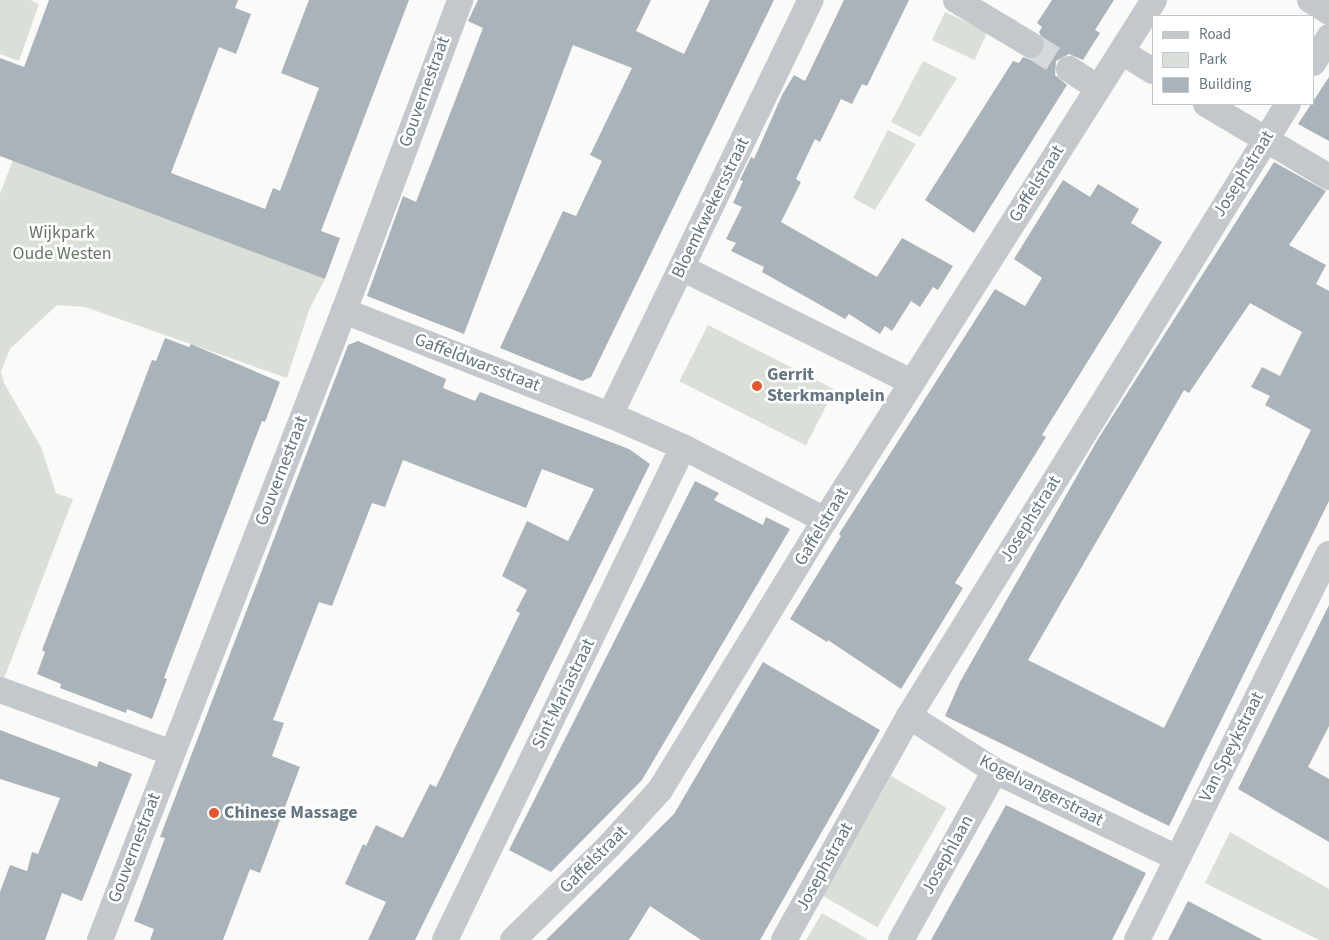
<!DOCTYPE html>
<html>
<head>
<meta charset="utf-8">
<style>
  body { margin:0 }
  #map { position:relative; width:1329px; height:940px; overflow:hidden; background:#fafaf8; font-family:"Source Sans 3",sans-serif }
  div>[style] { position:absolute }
  .green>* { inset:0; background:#dadfd7; transform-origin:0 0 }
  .building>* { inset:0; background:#aab3b9 }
  .street-tunnel>* { height:26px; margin-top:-13px; transform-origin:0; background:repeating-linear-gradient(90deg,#d5d9db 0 26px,transparent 0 39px) }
  .street>* { height:26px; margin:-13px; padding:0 13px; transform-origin:13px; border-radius:13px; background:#c3c8cc }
  .dots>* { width:14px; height:14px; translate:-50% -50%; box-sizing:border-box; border:2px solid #fff; border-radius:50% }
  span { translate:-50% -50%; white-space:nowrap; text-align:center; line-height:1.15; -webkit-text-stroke:5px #fff; paint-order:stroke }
  .street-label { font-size:18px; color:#657683 }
  .park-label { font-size:18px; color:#687a64 }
  .poi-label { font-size:18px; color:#657683; font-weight:700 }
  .left { translate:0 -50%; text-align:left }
  .legend { position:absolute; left:1152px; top:15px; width:162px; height:90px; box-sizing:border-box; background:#fff; border:1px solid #c1c8cd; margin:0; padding:6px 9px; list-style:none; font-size:15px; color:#657683 }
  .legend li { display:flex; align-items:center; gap:10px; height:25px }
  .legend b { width:25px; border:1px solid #c1c8cd }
</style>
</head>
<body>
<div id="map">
  <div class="green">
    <div style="clip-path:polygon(0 0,30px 0,39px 4px,19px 61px,0 54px)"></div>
    <div style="left:945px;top:12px;width:47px;height:31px;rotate:25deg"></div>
    <div style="clip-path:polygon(923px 61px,957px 78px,920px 137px,891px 122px)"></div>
    <div style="clip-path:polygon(888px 130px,916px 144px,875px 210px,853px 198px)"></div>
    <div style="clip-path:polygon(13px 160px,325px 279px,309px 310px,287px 378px,85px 307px,57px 305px,10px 349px,1px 371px,4px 383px,41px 447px,56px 493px,73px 499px,0 689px,0 194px)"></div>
    <div style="left:708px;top:325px;width:142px;height:63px;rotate:27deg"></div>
    <div style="left:891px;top:776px;width:64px;height:138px;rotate:30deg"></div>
    <div style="clip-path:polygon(1230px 832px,1329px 889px,1329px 940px,1319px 940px,1205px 883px)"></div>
    <div style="clip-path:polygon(822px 913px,867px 939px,867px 940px,806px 940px)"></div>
  </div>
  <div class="building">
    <div style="clip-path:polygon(49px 0,238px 0,235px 8px,251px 14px,236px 54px,219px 47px,171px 173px,265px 209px,273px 188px,280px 191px,319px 88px,281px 73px,309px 0,409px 0,321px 231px,340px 238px,325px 279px,0 156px,0 58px,24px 67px)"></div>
    <div style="clip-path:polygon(478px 0,651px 0,636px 31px,684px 54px,710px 0,774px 0,591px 377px,582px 381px,500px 348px,563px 211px,576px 216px,602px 161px,590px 155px,632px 68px,573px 45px,464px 334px,367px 296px,403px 196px,416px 202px,483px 28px,468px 21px)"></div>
    <div style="clip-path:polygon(844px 0,909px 0,867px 86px,862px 84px,852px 104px,841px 99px,820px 142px,815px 139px,796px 179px,801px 182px,781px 222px,877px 277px,902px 238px,953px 266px,938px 290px,933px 287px,920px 307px,911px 301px,892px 331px,885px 326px,880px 334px,849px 314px,845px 319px,762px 272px,764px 267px,731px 251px,736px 243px,726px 239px,742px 207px,733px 203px,743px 181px,740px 180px,751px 157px,754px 159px,782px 95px,794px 75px,805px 81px)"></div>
    <div style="clip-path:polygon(1052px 0,1114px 0,1095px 30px,1100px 33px,1083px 60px,1069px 54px,1056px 61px,1055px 75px,1067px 85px,974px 233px,925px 200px,1013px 61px,1019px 63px,1023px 57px,1031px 60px,1044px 53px,1046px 45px,1039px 32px,1042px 27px,1037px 23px)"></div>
    <div style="clip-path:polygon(1329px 77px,1329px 141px,1298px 124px)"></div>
    <div style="clip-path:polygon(evenodd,1274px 162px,1326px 191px,1289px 245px,1326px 265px,1316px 284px,1329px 291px,1329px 501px,1169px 826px,945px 716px,960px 682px,1098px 439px,1274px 162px,1250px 303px,1302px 332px,1280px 376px,1262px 367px,1251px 387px,1270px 396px,1265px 405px,1311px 430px,1164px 728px,1028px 660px,1184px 390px,1189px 393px,1250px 303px)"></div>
    <div style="clip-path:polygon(1063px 180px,1090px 197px,1098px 184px,1139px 209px,1131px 223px,1162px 242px,1042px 435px,1046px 437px,955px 583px,963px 588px,901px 689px,828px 640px,827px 642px,790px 619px,841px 536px,839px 534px,995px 289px,1025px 306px,1042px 278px,1014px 259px)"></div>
    <div style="clip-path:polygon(165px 338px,189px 347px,191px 344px,280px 382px,265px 422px,262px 421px,217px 538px,164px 678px,167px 679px,152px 719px,127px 709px,126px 713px,60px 688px,61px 684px,37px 674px,45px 652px,42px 650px,93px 516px,152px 360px,156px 361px)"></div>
    <div style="clip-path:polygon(358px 341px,446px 379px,443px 388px,475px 401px,480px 392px,629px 449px,650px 464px,415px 940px,368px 940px,386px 902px,345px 884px,363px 844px,366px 846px,376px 825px,403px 838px,430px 784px,436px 787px,520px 613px,516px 611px,527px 590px,502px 576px,527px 521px,568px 541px,594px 489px,542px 469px,526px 508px,403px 460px,385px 507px,372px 503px,332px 606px,319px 602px,273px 720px,284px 723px,272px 756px,300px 767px,260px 873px,250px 869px,223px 940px,150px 940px,154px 929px,134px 921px,165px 838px,160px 837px,348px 345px)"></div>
    <div style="clip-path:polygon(695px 481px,719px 493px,714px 500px,763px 525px,766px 517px,790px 529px,642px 780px,551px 872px,509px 850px)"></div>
    <div style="clip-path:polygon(1329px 605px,1329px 726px,1308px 767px,1329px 779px,1329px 842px,1238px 789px)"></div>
    <div style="clip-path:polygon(763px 662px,880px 730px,760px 940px,701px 940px,650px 906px,629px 940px,546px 940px,674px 814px)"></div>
    <div style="clip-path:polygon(0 730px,97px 767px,99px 761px,132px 774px,82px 901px,62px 893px,45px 940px,0 940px,0 892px,10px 865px,27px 871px,32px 852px,38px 854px,60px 798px,0 779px)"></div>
    <div style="clip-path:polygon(1006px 805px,1146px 873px,1112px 940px,931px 940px)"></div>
    <div style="clip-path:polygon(1188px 901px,1263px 940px,1168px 940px)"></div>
  </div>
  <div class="street-tunnel">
    <div style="left:1031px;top:45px;width:45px;rotate:32.3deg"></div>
  </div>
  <div class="street">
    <div style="left:956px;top:0;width:87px;rotate:31deg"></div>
    <div style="left:1310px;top:0;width:22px;rotate:32deg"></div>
    <div style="left:1122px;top:52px;width:36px;rotate:32deg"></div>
    <div style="left:1313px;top:63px;width:31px;rotate:-58deg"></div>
    <div style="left:1069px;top:69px;width:35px;rotate:33deg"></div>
    <div style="left:1206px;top:104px;width:143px;rotate:30.7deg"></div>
    <div style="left:682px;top:268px;width:257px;rotate:26.4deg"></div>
    <div style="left:344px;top:311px;width:286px;rotate:21.4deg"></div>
    <div style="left:610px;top:415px;width:80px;rotate:23.7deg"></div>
    <div style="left:683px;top:447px;width:160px;rotate:27.2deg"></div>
    <div style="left:610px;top:415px;width:461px;rotate:-64.2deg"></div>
    <div style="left:0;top:690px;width:183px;rotate:20.1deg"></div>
    <div style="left:909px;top:716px;width:102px;rotate:32.6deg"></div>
    <div style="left:995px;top:771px;width:202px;rotate:25.5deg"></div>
    <div style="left:100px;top:940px;width:675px;rotate:-68.8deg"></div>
    <div style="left:344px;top:311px;width:332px;rotate:-69.5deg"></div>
    <div style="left:445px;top:940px;width:547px;rotate:-64.23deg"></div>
    <div style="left:513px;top:940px;width:134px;rotate:-44.4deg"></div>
    <div style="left:609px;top:846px;width:76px;rotate:-47.7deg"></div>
    <div style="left:660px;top:790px;width:316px;rotate:-58.6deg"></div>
    <div style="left:825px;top:520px;width:615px;rotate:-57.68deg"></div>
    <div style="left:784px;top:940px;width:257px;rotate:-60.8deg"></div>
    <div style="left:909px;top:716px;width:720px;rotate:-58.23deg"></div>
    <div style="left:901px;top:940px;width:193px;rotate:-60.9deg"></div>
    <div style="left:1137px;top:940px;width:431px;rotate:-63.6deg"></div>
  </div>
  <div class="dots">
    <div style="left:757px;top:386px;background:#e4572e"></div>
    <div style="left:214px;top:813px;background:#e4572e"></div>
  </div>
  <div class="street-label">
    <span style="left:425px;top:92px;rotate:-70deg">Gouvernestraat</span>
    <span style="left:1244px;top:174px;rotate:-58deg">Josephstraat</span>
    <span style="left:1037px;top:184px;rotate:-58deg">Gaffelstraat</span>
    <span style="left:711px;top:208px;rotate:-64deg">Bloemkwekersstraat</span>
    <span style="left:477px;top:363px;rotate:21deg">Gaffeldwarsstraat</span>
    <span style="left:282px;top:471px;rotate:-69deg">Gouvernestraat</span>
    <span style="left:1031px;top:519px;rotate:-58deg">Josephstraat</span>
    <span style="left:822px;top:527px;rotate:-59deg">Gaffelstraat</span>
    <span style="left:564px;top:694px;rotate:-64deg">Sint-Mariastraat</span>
    <span style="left:1232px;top:747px;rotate:-63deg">Van Speykstraat</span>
    <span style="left:1041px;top:791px;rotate:27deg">Kogelvangerstraat</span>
    <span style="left:135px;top:848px;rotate:-69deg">Gouvernestraat</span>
    <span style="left:948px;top:855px;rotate:-61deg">Josephlaan</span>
    <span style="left:594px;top:860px;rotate:-45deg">Gaffelstraat</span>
    <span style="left:825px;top:867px;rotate:-61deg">Josephstraat</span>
  </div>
  <div class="park-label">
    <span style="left:62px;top:244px">Wijkpark<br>Oude Westen</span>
  </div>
  <div class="poi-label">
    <span class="left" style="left:767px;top:386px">Gerrit<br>Sterkmanplein</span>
    <span class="left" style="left:224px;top:813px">Chinese Massage</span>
  </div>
  <ul class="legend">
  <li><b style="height:6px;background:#c3c8cc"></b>Road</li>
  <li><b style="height:14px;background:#dadfd7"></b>Park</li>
  <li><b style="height:14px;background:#aab3b9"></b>Building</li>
  </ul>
</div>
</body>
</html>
